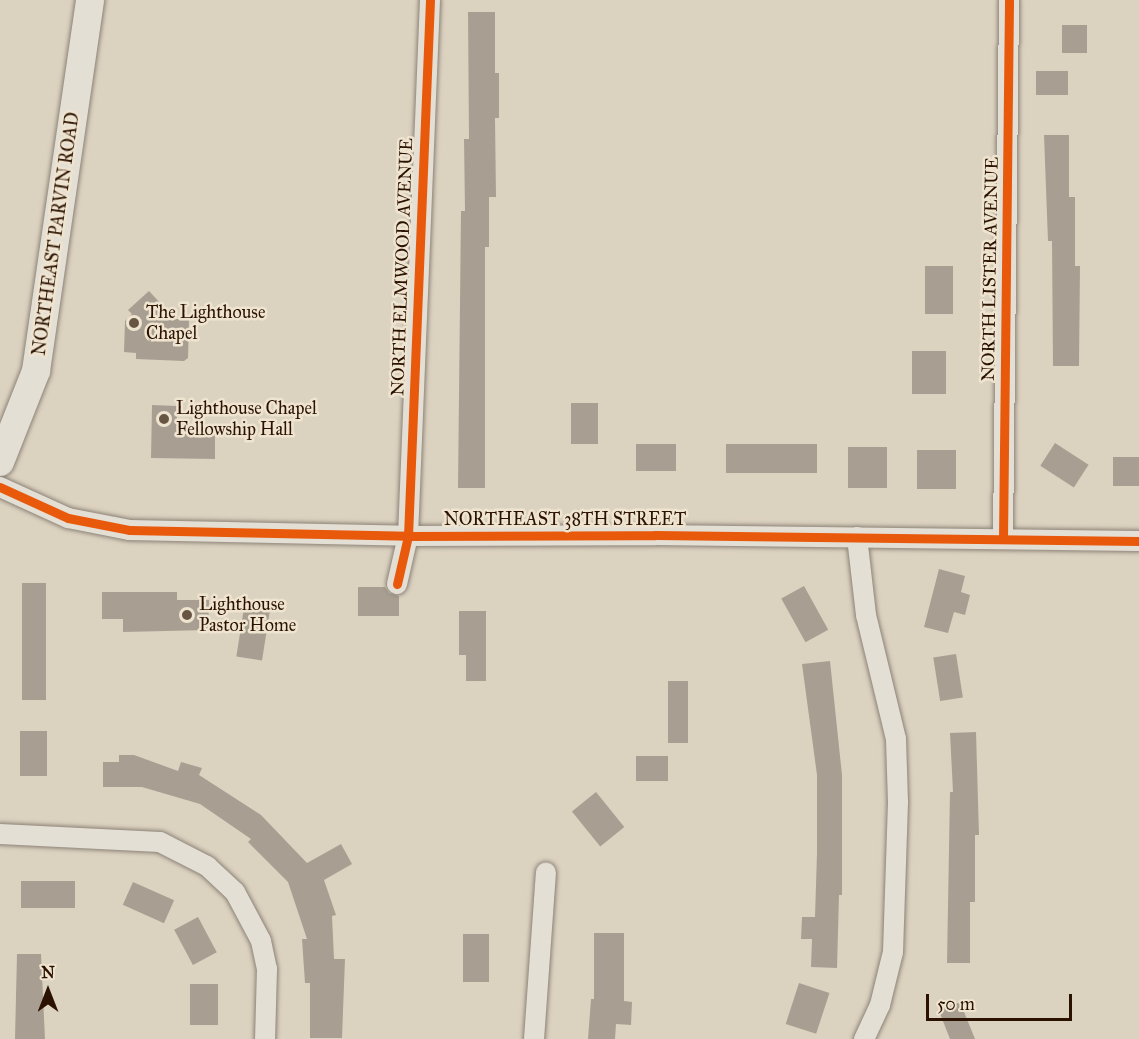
<!DOCTYPE html>
<html>
<head>
<meta charset="utf-8">
<style>
  body { margin:0 }
  #map { position:relative; width:1139px; height:1039px; overflow:hidden; background:#dcd2c0; font-family:"IM FELL Great Primer",serif }
  div>[style] { position:absolute }
  .building>* { inset:0; background:#a89f92; transform-origin:0 0 }
  .roads { filter:drop-shadow(0 0 2px #8c8377) drop-shadow(0 0 2px #8c8377) }
  .minor>* { height:20px; margin:-10px; padding:0 10px; transform-origin:10px; border-radius:10px; background:#e4dfd5 }
  .secondary>* { height:28px; margin:-14px; padding:0 14px; transform-origin:14px; border-radius:14px; background:#e4dfd5 }
  .cycleway>* { height:9px; margin:-4.5px; padding:0 4.5px; transform-origin:4.5px; border-radius:4.5px; background:#e8590c }
  .dots>* { width:16px; height:16px; translate:-50% -50%; box-sizing:border-box; border:3px solid #efe4cf; border-radius:50% }
  span { translate:-50% -50%; white-space:nowrap; text-align:center; line-height:1.15; -webkit-text-stroke:5px #efe4cf; paint-order:stroke }
  .street-label { font-size:18px; color:#2a1100 }
  .poi-label { font-size:18px; color:#2a1100 }
  .left { translate:0 -50%; text-align:left }
  .north { position:absolute; left:18px; top:961px; width:60px; height:60px; -webkit-text-stroke:4px #efe4cf; paint-order:stroke; rotate:0deg; font-size:16px; font-weight:700; line-height:24px; text-align:center; color:#2a1100 }
  .north::after { content:''; display:block; margin:auto; width:21px; height:27px; background:#2a1100; clip-path:polygon(50% 0,100% 100%,50% 72%,0 100%) }
  .scale { position:absolute; left:926px; top:994px; width:146px; height:27px; box-sizing:border-box; border:3px solid #2a1100; border-top:0; padding-left:8px; font-size:18px; line-height:21px; white-space:nowrap; color:#2a1100; -webkit-text-stroke:4px #efe4cf; paint-order:stroke }
</style>
</head>
<body>
<div id="map">
  <div class="building">
    <div style="clip-path:polygon(468px 12px,495px 12px,495px 73px,499px 73px,499px 118px,495px 118px,496px 197px,489px 197px,489px 247px,485px 247px,485px 488px,458px 488px,461px 211px,465px 211px,464px 139px,469px 139px)"></div>
    <div style="left:1062px;top:25px;width:25px;height:28px"></div>
    <div style="left:1036px;top:71px;width:32px;height:24px"></div>
    <div style="clip-path:polygon(1044px 135px,1069px 135px,1069px 197px,1075px 197px,1075px 266px,1080px 266px,1079px 366px,1053px 366px,1052px 241px,1048px 241px)"></div>
    <div style="left:925px;top:266px;width:28px;height:48px"></div>
    <div style="clip-path:polygon(149px 291px,175px 319px,189px 319px,188px 358px,184px 361px,136px 359px,136px 353px,124px 352px,125px 321px,132px 314px,128px 310px)"></div>
    <div style="left:912px;top:351px;width:34px;height:43px"></div>
    <div style="left:571px;top:403px;width:27px;height:41px"></div>
    <div style="clip-path:polygon(152px 405px,177px 406px,177px 432px,215px 433px,215px 459px,151px 458px)"></div>
    <div style="left:1055px;top:443px;width:40px;height:27px;rotate:33deg"></div>
    <div style="left:636px;top:444px;width:40px;height:27px"></div>
    <div style="left:817px;top:444px;width:29px;height:91px;rotate:90deg"></div>
    <div style="left:848px;top:447px;width:39px;height:41px"></div>
    <div style="left:917px;top:450px;width:39px;height:39px"></div>
    <div style="left:1113px;top:457px;width:26px;height:29px"></div>
    <div style="clip-path:polygon(939px 569px,965px 576px,961px 592px,970px 595px,965px 615px,954px 612px,948px 633px,924px 627px)"></div>
    <div style="left:22px;top:583px;width:24px;height:117px"></div>
    <div style="left:804px;top:586px;width:50px;height:26px;rotate:61deg"></div>
    <div style="clip-path:polygon(358px 587px,385px 587px,389px 593px,399px 596px,399px 616px,358px 616px)"></div>
    <div style="clip-path:polygon(102px 592px,177px 592px,177px 600px,209px 600px,208px 630px,123px 632px,123px 619px,102px 619px)"></div>
    <div style="left:244px;top:608px;width:26px;height:49px;rotate:9deg"></div>
    <div style="clip-path:polygon(459px 611px,486px 611px,486px 681px,466px 681px,466px 655px,459px 655px)"></div>
    <div style="left:956px;top:654px;width:44px;height:23px;rotate:81deg"></div>
    <div style="clip-path:polygon(830px 661px,842px 775px,842px 895px,839px 895px,837px 968px,811px 967px,812px 939px,801px 939px,802px 917px,815px 917px,817px 853px,817px 775px,802px 664px)"></div>
    <div style="left:668px;top:681px;width:20px;height:62px"></div>
    <div style="left:20px;top:731px;width:27px;height:45px"></div>
    <div style="clip-path:polygon(976px 732px,979px 835px,975px 835px,975px 902px,970px 902px,970px 963px,947px 963px,950px 792px,953px 792px,950px 733px)"></div>
    <div style="clip-path:polygon(119px 755px,134px 755px,178px 771px,181px 762px,202px 768px,199px 775px,261px 815px,307px 863px,341px 844px,352px 864px,324px 880px,336px 915px,332px 916px,334px 959px,345px 959px,342px 1038px,310px 1038px,310px 983px,305px 983px,302px 939px,307px 939px,288px 882px,248px 842px,251px 839px,200px 804px,142px 787px,103px 787px,103px 762px,119px 762px)"></div>
    <div style="left:636px;top:756px;width:32px;height:25px"></div>
    <div style="left:596px;top:792px;width:45px;height:31px;rotate:51deg"></div>
    <div style="left:21px;top:881px;width:54px;height:27px"></div>
    <div style="left:133px;top:882px;width:45px;height:25px;rotate:24deg"></div>
    <div style="left:198px;top:917px;width:40px;height:27px;rotate:62deg"></div>
    <div style="clip-path:polygon(594px 933px,624px 933px,624px 1001px,632px 1002px,631px 1025px,616px 1024px,615px 1039px,588px 1039px,591px 999px,594px 999px)"></div>
    <div style="left:463px;top:934px;width:26px;height:48px"></div>
    <div style="clip-path:polygon(17px 954px,41px 954px,45px 1039px,15px 1039px)"></div>
    <div style="left:799px;top:983px;width:32px;height:43px;rotate:18deg"></div>
    <div style="left:190px;top:984px;width:28px;height:41px"></div>
    <div style="clip-path:polygon(960px 1002px,975px 1039px,950px 1039px,939px 1011px)"></div>
  </div>
  <div class="roads">
    <div class="minor">
      <div style="left:0;top:487px;width:75px;rotate:24.5deg"></div>
      <div style="left:68px;top:518px;width:62px;rotate:11.1deg"></div>
      <div style="left:129px;top:530px;width:279px;rotate:1.2deg"></div>
      <div style="left:408px;top:536px;width:247px;rotate:-0.2deg"></div>
      <div style="left:655px;top:535px;width:484px;rotate:0.7deg"></div>
      <div style="left:857px;top:537px;width:79px;rotate:83.4deg"></div>
      <div style="left:866px;top:615px;width:128px;rotate:76.4deg"></div>
      <div style="left:896px;top:739px;width:63px;rotate:88.2deg"></div>
      <div style="left:898px;top:802px;width:150px;rotate:91.9deg"></div>
      <div style="left:893px;top:952px;width:55px;rotate:103.8deg"></div>
      <div style="left:880px;top:1005px;width:38px;rotate:115deg"></div>
      <div style="left:1003px;top:539px;width:539px;rotate:-89.36deg"></div>
      <div style="left:397px;top:584px;width:49px;rotate:-77.1deg"></div>
      <div style="left:408px;top:536px;width:536px;rotate:-87.65deg"></div>
      <div style="left:0;top:834px;width:160px;rotate:2.9deg"></div>
      <div style="left:160px;top:842px;width:53px;rotate:27.1deg"></div>
      <div style="left:207px;top:866px;width:38px;rotate:43deg"></div>
      <div style="left:235px;top:892px;width:55px;rotate:62deg"></div>
      <div style="left:261px;top:941px;width:29px;rotate:78deg"></div>
      <div style="left:267px;top:969px;width:70px;rotate:91.6deg"></div>
      <div style="left:534px;top:1039px;width:167px;rotate:-85.9deg"></div>
    </div>
    <div class="secondary">
      <div style="left:0;top:462px;width:98px;rotate:-68.4deg"></div>
      <div style="left:36px;top:371px;width:375px;rotate:-81.7deg"></div>
    </div>
  </div>
  <div class="cycleway">
    <div style="left:0;top:487px;width:75px;rotate:24.5deg"></div>
    <div style="left:68px;top:518px;width:62px;rotate:11.1deg"></div>
    <div style="left:129px;top:530px;width:279px;rotate:1.2deg"></div>
    <div style="left:408px;top:536px;width:247px;rotate:-0.2deg"></div>
    <div style="left:655px;top:535px;width:484px;rotate:0.7deg"></div>
    <div style="left:1003px;top:539px;width:539px;rotate:-89.36deg"></div>
    <div style="left:397px;top:584px;width:49px;rotate:-77.1deg"></div>
    <div style="left:408px;top:536px;width:536px;rotate:-87.65deg"></div>
  </div>
  <div class="dots">
    <div style="left:134px;top:323px;background:#685543"></div>
    <div style="left:164px;top:419px;background:#685543"></div>
    <div style="left:187px;top:615px;background:#685543"></div>
  </div>
  <div class="street-label">
    <span style="left:56px;top:234px;rotate:-82deg">NORTHEAST PARVIN ROAD</span>
    <span style="left:402px;top:267px;rotate:-88deg">NORTH ELMWOOD AVENUE</span>
    <span style="left:990px;top:269px;rotate:-89deg">NORTH LISTER AVENUE</span>
    <span style="left:565px;top:519px">NORTHEAST 38TH STREET</span>
  </div>
  <div class="poi-label">
    <span class="left" style="left:146px;top:323px">The Lighthouse<br>Chapel</span>
    <span class="left" style="left:176px;top:419px">Lighthouse Chapel<br>Fellowship Hall</span>
    <span class="left" style="left:199px;top:615px">Lighthouse<br>Pastor Home</span>
  </div>
  <div class="north">N</div>
  <div class="scale">50 m</div>
</div>
</body>
</html>
